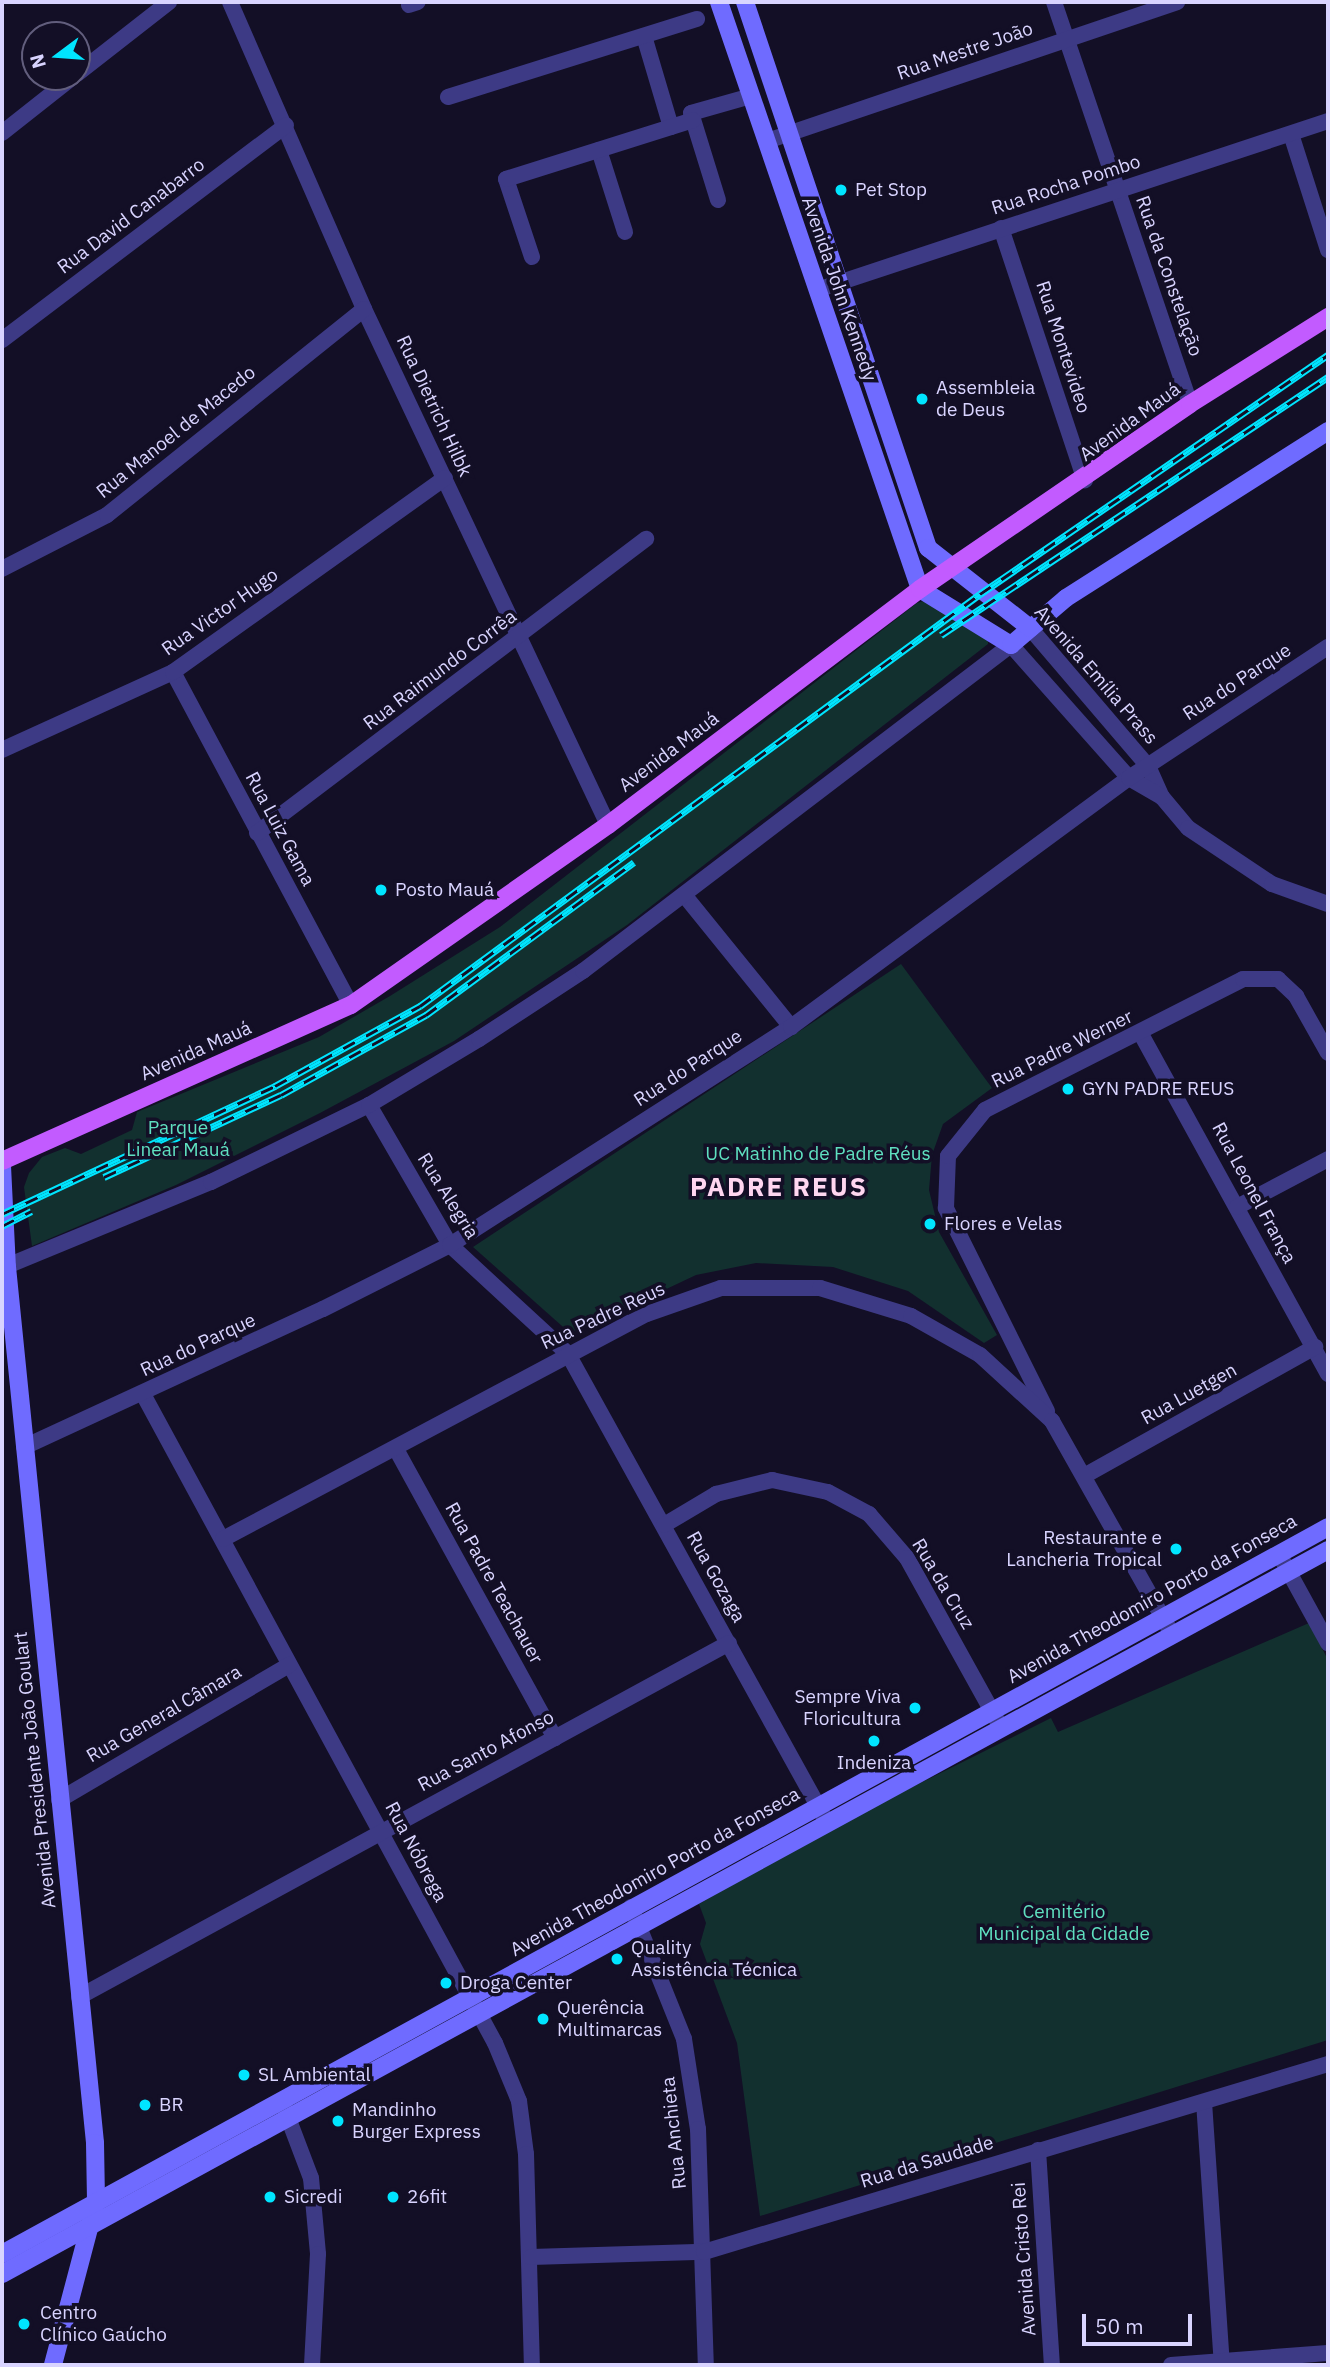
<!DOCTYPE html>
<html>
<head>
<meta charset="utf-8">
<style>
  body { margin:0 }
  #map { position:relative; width:1330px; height:2367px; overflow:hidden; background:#130f26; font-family:"IBM Plex Sans",sans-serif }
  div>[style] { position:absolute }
  .green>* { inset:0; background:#12302f }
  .street>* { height:16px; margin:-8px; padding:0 8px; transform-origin:8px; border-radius:8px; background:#3d3a85 }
  .secondary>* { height:18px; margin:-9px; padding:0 9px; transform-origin:9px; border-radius:9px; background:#6f6bff }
  .primary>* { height:18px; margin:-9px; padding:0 9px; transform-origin:9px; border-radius:9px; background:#c25bff }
  .rail>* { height:7px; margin-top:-3.5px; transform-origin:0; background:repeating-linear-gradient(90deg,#130f26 0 13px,#00e5ff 0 26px); box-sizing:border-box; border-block:2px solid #00e5ff }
  .dots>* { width:19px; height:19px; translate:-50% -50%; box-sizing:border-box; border:4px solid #130f26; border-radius:50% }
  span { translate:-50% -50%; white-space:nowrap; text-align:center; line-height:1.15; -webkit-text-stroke:7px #130f26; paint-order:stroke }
  .street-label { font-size:19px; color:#d9d4ff }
  .poi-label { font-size:19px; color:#d9d4ff }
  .left { translate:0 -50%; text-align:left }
  .right { translate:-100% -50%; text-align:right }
  .park-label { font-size:19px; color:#5fe0c0 }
  .district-label { font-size:26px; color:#ffd6f0; font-weight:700; letter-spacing:2px }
  .frame { position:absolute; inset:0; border:4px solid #d9d4ff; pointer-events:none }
  .north { position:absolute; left:21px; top:21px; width:70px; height:70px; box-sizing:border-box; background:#130f26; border:2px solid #625e7d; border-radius:50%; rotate:254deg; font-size:19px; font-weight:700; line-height:28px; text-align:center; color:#d9d4ff }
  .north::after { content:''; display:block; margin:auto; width:24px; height:32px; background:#00e5ff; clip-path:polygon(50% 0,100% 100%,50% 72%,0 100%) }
  .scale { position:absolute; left:1082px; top:2314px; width:110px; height:32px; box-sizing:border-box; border:4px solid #d9d4ff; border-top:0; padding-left:9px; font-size:21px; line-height:24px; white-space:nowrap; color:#d9d4ff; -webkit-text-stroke:5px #130f26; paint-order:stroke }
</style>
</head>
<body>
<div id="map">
  <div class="green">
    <div style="clip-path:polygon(927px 600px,988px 638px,988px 644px,627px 925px,454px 1041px,320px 1113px,176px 1185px,32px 1246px,24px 1187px,29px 1173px,42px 1157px,65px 1148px,81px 1154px,132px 1130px,137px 1112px,319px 1037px,390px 996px,500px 927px,917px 603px)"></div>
    <div style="clip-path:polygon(901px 964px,992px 1088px,943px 1124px,932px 1155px,929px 1190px,939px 1232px,997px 1335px,984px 1343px,908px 1291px,833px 1267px,756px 1263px,696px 1275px,571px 1334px,473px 1247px)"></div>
    <div style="clip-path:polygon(1309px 1623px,1328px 1660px,1328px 2040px,760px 2216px,737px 2043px,700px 1944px,706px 1923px,699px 1904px,838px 1824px,1051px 1718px,1058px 1732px)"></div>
  </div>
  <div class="street">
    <div style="left:230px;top:2px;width:335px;rotate:66.4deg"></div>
    <div style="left:364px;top:309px;width:571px;rotate:64.69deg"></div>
    <div style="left:1054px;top:2px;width:424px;rotate:71.3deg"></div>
    <div style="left:409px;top:5px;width:9px;rotate:-18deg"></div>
    <div style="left:644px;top:36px;width:95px;rotate:73.5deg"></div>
    <div style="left:77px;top:74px;width:117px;rotate:-38deg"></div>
    <div style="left:448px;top:97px;width:261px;rotate:-17.4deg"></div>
    <div style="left:2px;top:133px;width:90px;rotate:-38.3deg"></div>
    <div style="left:1291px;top:134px;width:122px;rotate:72.3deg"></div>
    <div style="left:767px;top:141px;width:433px;rotate:-18.7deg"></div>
    <div style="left:599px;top:150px;width:86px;rotate:72.4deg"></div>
    <div style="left:718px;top:200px;width:91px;rotate:-107.2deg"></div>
    <div style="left:691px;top:113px;width:62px;rotate:-15.8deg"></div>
    <div style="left:1001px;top:228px;width:266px;rotate:71.6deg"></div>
    <div style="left:532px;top:257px;width:82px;rotate:-108.4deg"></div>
    <div style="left:506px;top:179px;width:196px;rotate:-17.5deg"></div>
    <div style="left:817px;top:290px;width:538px;rotate:-18.3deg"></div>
    <div style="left:2px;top:340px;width:356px;rotate:-37.1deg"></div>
    <div style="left:2px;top:569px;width:118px;rotate:-27.2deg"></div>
    <div style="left:107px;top:515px;width:329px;rotate:-38.7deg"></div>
    <div style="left:1030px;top:628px;width:182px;rotate:49.5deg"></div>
    <div style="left:1148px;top:766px;width:34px;rotate:66deg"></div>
    <div style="left:1162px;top:797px;width:40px;rotate:50deg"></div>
    <div style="left:1188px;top:828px;width:101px;rotate:33.7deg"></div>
    <div style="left:1272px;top:884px;width:59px;rotate:19.7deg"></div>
    <div style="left:173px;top:672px;width:378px;rotate:61.9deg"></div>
    <div style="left:2px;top:750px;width:188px;rotate:-24.5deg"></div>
    <div style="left:173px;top:672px;width:334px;rotate:-35.5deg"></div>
    <div style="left:257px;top:833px;width:488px;rotate:-37.1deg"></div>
    <div style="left:685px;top:896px;width:169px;rotate:51deg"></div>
    <div style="left:1141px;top:1034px;width:388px;rotate:61.2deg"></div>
    <div style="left:369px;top:1105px;width:162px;rotate:59.9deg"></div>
    <div style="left:450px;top:1245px;width:161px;rotate:42.7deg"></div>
    <div style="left:568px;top:1354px;width:529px;rotate:61.06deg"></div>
    <div style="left:1237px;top:1207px;width:103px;rotate:-27.8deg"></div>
    <div style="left:2px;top:1268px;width:226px;rotate:-22.4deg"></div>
    <div style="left:211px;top:1182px;width:176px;rotate:-26deg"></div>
    <div style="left:369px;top:1105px;width:128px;rotate:-31deg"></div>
    <div style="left:479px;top:1039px;width:124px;rotate:-33.2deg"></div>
    <div style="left:583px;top:971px;width:538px;rotate:-37.3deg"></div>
    <div style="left:1011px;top:645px;width:178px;rotate:48.4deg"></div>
    <div style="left:1129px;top:778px;width:38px;rotate:30deg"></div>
    <div style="left:143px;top:1394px;width:738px;rotate:61.53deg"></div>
    <div style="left:495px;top:2043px;width:63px;rotate:67.5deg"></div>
    <div style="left:519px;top:2101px;width:53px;rotate:82.5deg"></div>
    <div style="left:526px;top:2154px;width:211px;rotate:88.4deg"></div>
    <div style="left:1047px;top:1411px;width:227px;rotate:-116.5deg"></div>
    <div style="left:946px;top:1208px;width:52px;rotate:-87.8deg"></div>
    <div style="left:948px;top:1156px;width:59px;rotate:-51.2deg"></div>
    <div style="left:985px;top:1110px;width:289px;rotate:-26.9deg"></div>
    <div style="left:1243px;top:979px;width:35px"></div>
    <div style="left:1278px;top:979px;width:25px;rotate:43deg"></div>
    <div style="left:1296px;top:996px;width:65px;rotate:60.7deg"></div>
    <div style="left:24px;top:1447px;width:329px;rotate:-24.8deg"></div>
    <div style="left:323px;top:1309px;width:142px;rotate:-26.7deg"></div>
    <div style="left:450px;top:1245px;width:405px;rotate:-32.6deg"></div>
    <div style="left:791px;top:1027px;width:420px;rotate:-36.4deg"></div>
    <div style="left:1129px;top:778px;width:238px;rotate:-33.4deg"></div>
    <div style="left:396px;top:1449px;width:330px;rotate:61.2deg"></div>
    <div style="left:1084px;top:1476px;width:265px;rotate:-29.2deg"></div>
    <div style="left:664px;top:1525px;width:61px;rotate:-30.8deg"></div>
    <div style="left:716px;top:1494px;width:58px;rotate:-14deg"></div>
    <div style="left:772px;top:1480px;width:57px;rotate:12.1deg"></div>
    <div style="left:828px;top:1492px;width:47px;rotate:28.2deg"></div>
    <div style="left:869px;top:1514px;width:58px;rotate:49.2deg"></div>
    <div style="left:907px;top:1558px;width:192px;rotate:61deg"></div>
    <div style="left:223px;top:1539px;width:480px;rotate:-28deg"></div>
    <div style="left:647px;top:1314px;width:78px;rotate:-19.4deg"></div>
    <div style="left:721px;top:1288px;width:99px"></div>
    <div style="left:820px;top:1288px;width:95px;rotate:17.1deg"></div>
    <div style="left:911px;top:1316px;width:79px;rotate:29.5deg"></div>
    <div style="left:980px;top:1355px;width:98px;rotate:42.5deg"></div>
    <div style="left:1052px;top:1421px;width:239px;rotate:60.6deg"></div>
    <div style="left:1279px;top:1554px;width:102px;rotate:61.2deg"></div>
    <div style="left:59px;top:1800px;width:267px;rotate:-30.4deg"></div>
    <div style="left:631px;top:1907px;width:142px;rotate:68.1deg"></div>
    <div style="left:684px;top:2039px;width:91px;rotate:81.2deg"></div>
    <div style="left:698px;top:2129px;width:236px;rotate:88.1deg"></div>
    <div style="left:79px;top:1997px;width:740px;rotate:-28.57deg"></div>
    <div style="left:1204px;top:2102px;width:264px;rotate:86.1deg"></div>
    <div style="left:284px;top:2107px;width:76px;rotate:69.2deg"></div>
    <div style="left:311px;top:2178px;width:76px;rotate:84.7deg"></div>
    <div style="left:318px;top:2254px;width:111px;rotate:93.1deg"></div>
    <div style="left:1038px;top:2150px;width:215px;rotate:86.3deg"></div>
    <div style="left:531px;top:2257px;width:173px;rotate:-1.7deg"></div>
    <div style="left:704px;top:2252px;width:652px;rotate:-16.77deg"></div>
    <div style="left:1171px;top:2365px;width:157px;rotate:-4.4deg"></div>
  </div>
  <div class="secondary">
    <div style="left:719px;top:2px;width:620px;rotate:71.1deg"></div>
    <div style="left:920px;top:589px;width:107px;rotate:31.6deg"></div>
    <div style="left:1011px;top:645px;width:72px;rotate:-40.5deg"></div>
    <div style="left:1066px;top:598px;width:311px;rotate:-32.5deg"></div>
    <div style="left:745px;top:2px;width:576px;rotate:71.47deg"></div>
    <div style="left:928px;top:548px;width:130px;rotate:38.1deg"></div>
    <div style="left:2px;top:1166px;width:101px;rotate:87.2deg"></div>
    <div style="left:7px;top:1267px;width:880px;rotate:84.26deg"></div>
    <div style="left:95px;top:2143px;width:59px;rotate:89deg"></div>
    <div style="left:96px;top:2202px;width:169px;rotate:104.8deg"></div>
    <div style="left:2px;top:2254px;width:1512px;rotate:-28.73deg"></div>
    <div style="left:2px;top:2274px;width:1511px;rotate:-28.63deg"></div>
  </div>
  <div class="primary">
    <div style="left:2px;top:1161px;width:382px;rotate:-24.1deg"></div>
    <div style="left:351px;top:1005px;width:314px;rotate:-35deg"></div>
    <div style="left:608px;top:825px;width:391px;rotate:-37.1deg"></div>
    <div style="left:920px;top:589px;width:327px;rotate:-34.4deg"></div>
    <div style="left:1190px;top:404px;width:163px;rotate:-32.2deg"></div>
  </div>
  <div class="rail">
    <div style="left:941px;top:635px;width:465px;rotate:-33.7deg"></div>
    <div style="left:104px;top:1177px;width:195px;rotate:-24.9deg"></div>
    <div style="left:281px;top:1095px;width:166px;rotate:-28.9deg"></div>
    <div style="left:426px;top:1015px;width:258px;rotate:-36.3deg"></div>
    <div style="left:2px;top:1214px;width:302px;rotate:-25.1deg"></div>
    <div style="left:275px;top:1086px;width:166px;rotate:-28.9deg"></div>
    <div style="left:420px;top:1006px;width:695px;rotate:-36.34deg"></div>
    <div style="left:980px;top:594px;width:422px;rotate:-34.5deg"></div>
    <div style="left:2px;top:1226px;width:33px;rotate:-27deg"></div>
  </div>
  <div class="dots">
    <div style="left:841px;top:190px;background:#00e5ff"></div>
    <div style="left:922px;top:399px;background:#00e5ff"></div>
    <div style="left:381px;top:890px;background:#00e5ff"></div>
    <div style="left:1068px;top:1089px;background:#00e5ff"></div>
    <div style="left:930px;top:1224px;background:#00e5ff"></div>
    <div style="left:1176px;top:1549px;background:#00e5ff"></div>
    <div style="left:915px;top:1708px;background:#00e5ff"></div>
    <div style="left:874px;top:1741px;background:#00e5ff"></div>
    <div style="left:617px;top:1959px;background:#00e5ff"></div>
    <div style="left:446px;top:1983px;background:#00e5ff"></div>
    <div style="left:543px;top:2019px;background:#00e5ff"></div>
    <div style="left:244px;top:2075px;background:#00e5ff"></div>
    <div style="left:145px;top:2105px;background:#00e5ff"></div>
    <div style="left:338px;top:2121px;background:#00e5ff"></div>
    <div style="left:270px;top:2197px;background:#00e5ff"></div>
    <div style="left:393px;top:2197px;background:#00e5ff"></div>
    <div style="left:24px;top:2324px;background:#00e5ff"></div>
  </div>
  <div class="street-label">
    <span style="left:965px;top:51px;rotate:-19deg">Rua Mestre João</span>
    <span style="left:1066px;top:185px;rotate:-18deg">Rua Rocha Pombo</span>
    <span style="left:131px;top:216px;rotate:-37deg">Rua David Canabarro</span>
    <span style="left:1169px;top:276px;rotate:71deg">Rua da Constelação</span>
    <span style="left:839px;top:289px;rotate:71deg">Avenida John Kennedy</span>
    <span style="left:1063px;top:347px;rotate:72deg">Rua Montevideo</span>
    <span style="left:434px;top:406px;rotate:65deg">Rua Dietrich Hilbk</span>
    <span style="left:1130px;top:422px;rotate:-36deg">Avenida Mauá</span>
    <span style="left:176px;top:432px;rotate:-39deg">Rua Manoel de Macedo</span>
    <span style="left:220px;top:612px;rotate:-35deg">Rua Victor Hugo</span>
    <span style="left:440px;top:670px;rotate:-37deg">Rua Raimundo Corrêa</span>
    <span style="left:1096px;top:675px;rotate:49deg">Avenida Emília Prass</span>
    <span style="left:1237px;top:682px;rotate:-33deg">Rua do Parque</span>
    <span style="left:669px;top:752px;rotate:-37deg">Avenida Mauá</span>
    <span style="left:280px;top:829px;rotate:62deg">Rua Luiz Gama</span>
    <span style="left:1062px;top:1049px;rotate:-26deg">Rua Padre Werner</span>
    <span style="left:196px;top:1051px;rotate:-24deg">Avenida Mauá</span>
    <span style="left:688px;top:1068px;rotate:-33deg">Rua do Parque</span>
    <span style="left:1254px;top:1193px;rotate:62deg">Rua Leonel França</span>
    <span style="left:448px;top:1196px;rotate:58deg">Rua Alegria</span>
    <span style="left:603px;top:1316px;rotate:-25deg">Rua Padre Reus</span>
    <span style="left:198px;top:1345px;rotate:-25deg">Rua do Parque</span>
    <span style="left:1189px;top:1394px;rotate:-29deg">Rua Luetgen</span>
    <span style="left:716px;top:1577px;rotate:61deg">Rua Gozaga</span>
    <span style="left:494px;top:1583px;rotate:61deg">Rua Padre Teachauer</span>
    <span style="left:943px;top:1584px;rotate:59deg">Rua da Cruz</span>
    <span style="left:1152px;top:1599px;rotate:-29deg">Avenida Theodomiro Porto da Fonseca</span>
    <span style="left:164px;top:1714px;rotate:-30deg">Rua General Câmara</span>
    <span style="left:486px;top:1751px;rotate:-28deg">Rua Santo Afonso</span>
    <span style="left:35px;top:1770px;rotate:-96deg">Avenida Presidente João Goulart</span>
    <span style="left:416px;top:1852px;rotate:62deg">Rua Nóbrega</span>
    <span style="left:655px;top:1872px;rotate:-29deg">Avenida Theodomiro Porto da Fonseca</span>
    <span style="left:674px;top:2133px;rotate:-96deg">Rua Anchieta</span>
    <span style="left:927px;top:2162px;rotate:-17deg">Rua da Saudade</span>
    <span style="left:1024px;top:2259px;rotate:-94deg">Avenida Cristo Rei</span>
  </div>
  <div class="poi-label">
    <span class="left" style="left:855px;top:190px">Pet Stop</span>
    <span class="left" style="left:936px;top:399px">Assembleia<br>de Deus</span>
    <span class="left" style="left:395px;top:890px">Posto Mauá</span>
    <span class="left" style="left:1082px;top:1089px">GYN PADRE REUS</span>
    <span class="left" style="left:944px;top:1224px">Flores e Velas</span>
    <span class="right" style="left:1162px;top:1549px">Restaurante e<br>Lancheria Tropical</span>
    <span class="right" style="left:901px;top:1708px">Sempre Viva<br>Floricultura</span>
    <span style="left:874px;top:1763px">Indeniza</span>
    <span class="left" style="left:631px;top:1959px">Quality<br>Assistência Técnica</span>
    <span class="left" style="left:460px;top:1983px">Droga Center</span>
    <span class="left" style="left:557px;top:2019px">Querência<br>Multimarcas</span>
    <span class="left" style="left:258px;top:2075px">SL Ambiental</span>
    <span class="left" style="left:159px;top:2105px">BR</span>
    <span class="left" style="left:352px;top:2121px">Mandinho<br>Burger Express</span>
    <span class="left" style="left:284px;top:2197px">Sicredi</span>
    <span class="left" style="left:407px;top:2197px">26fit</span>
    <span class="left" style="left:40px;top:2324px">Centro<br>Clínico Gaúcho</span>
  </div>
  <div class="park-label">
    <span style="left:178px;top:1139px">Parque<br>Linear Mauá</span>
    <span style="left:818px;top:1154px">UC Matinho de Padre Réus</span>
    <span style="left:1064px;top:1923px">Cemitério<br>Municipal da Cidade</span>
  </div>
  <div class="district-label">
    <span style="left:779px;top:1187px">PADRE REUS</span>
  </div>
  <div class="frame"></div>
  <div class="north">N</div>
  <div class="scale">50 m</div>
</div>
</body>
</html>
